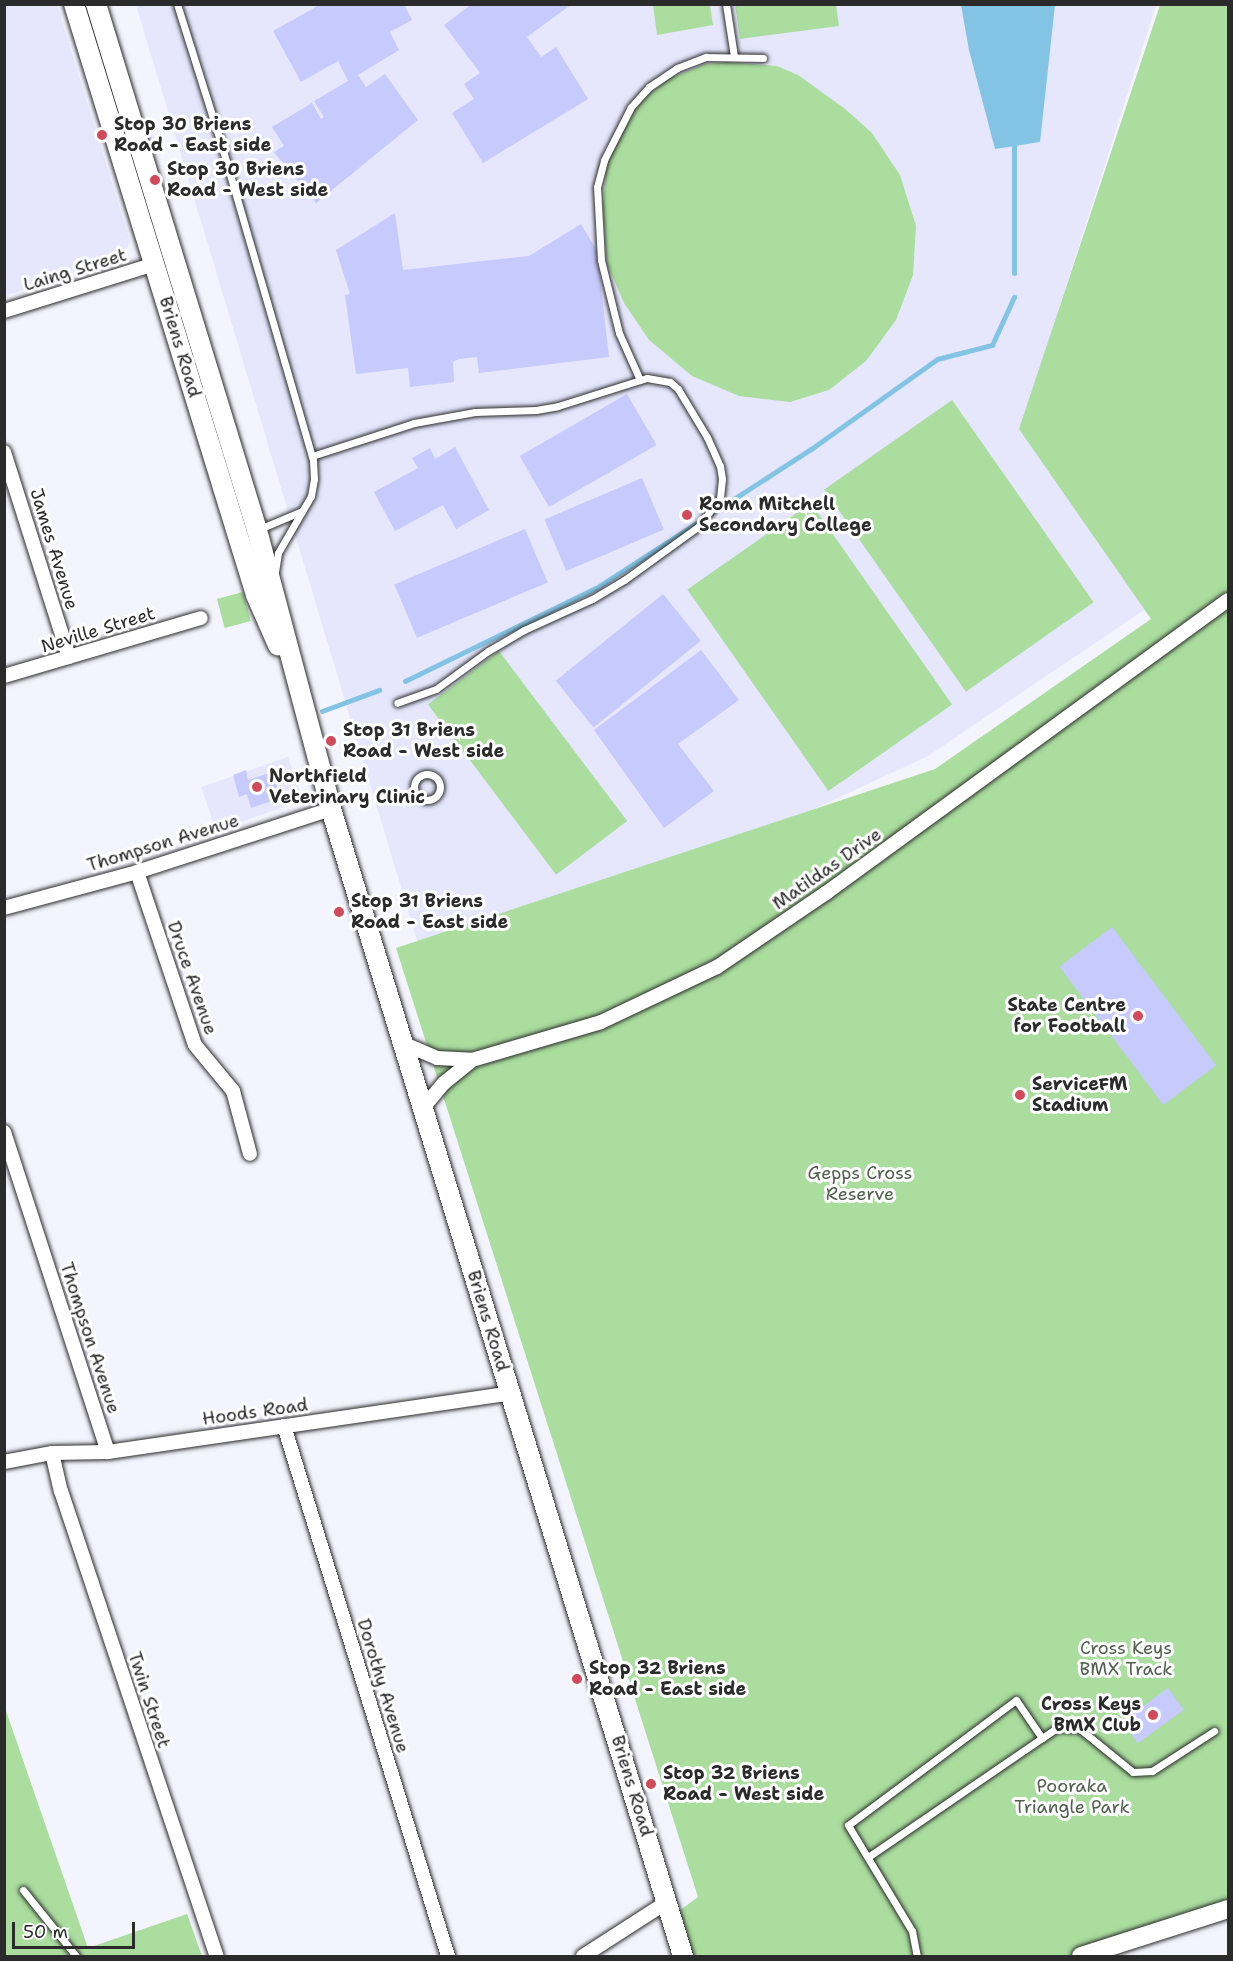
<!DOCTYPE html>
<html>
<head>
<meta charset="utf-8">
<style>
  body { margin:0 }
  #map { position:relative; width:1233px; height:1961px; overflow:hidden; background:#f4f4fe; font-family:"Shantell Sans",sans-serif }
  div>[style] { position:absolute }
  .built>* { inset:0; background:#e6e7fd; transform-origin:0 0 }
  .green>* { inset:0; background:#aadd9e; transform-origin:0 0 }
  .water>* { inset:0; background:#83c4e4 }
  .stream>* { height:5px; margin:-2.5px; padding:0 2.5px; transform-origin:2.5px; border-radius:2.5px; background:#83c4e4 }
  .building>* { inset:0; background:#c6cafc; transform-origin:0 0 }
  .roads { filter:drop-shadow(0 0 2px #2b2b2b) drop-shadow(0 0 2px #2b2b2b) }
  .service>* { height:7px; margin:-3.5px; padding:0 3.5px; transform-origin:3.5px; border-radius:3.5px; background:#fff }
  .service>.ring { margin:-3.5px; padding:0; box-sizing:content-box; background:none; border:7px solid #fff; border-radius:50% }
  .minor>* { height:14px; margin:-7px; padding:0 7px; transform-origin:7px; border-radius:7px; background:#fff }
  .tertiary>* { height:18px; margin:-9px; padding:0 9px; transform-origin:9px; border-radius:9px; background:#fff }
  .secondary>* { height:20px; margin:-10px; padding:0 10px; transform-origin:10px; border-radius:10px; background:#fff }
  .dots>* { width:16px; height:16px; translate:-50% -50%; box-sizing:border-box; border:3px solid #fff; border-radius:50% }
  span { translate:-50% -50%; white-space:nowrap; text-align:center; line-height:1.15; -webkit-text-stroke:6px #fff; paint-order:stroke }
  .poi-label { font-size:18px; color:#2b2b2b; font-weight:700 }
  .left { translate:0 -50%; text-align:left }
  .right { translate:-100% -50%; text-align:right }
  .street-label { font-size:18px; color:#2b2b2b }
  .park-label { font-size:18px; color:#51604e }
  .frame { position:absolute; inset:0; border:6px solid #2b2b2b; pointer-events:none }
  .scale { position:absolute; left:12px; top:1922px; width:123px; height:27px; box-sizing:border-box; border:3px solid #2b2b2b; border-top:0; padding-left:8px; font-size:18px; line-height:21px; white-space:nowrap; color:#2b2b2b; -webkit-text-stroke:4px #fff; paint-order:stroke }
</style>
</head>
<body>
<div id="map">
  <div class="built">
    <div style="clip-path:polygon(4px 5px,57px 5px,130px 241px,124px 255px,5px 296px)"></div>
    <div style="clip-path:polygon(136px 5px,1156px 5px,1023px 421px,1147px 608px,928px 756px,431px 987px)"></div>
    <div style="left:288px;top:757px;width:46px;height:92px;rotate:71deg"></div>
  </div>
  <div class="green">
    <div style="clip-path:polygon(653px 5px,710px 5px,713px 25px,657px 35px)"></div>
    <div style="clip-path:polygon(735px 5px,836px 5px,839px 26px,740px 39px)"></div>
    <div style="clip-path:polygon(1160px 5px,1228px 5px,1228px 1910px,1084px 1956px,682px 1956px,668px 1919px,698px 1897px,396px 948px,935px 769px,1151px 619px,1019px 429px)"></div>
    <div style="clip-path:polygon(727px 62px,777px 66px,798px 75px,844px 108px,872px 133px,900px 175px,916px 226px,913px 275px,896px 320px,866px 361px,829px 390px,790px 402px,739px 396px,692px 376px,649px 340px,624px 303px,607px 264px,603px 208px,606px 166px,629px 116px,640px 102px,668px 79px,705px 64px)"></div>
    <div style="left:952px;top:400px;width:247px;height:156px;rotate:55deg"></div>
    <div style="left:811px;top:503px;width:246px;height:151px;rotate:55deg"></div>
    <div style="left:243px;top:592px;width:30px;height:27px;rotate:75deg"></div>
    <div style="left:499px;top:651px;width:213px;height:89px;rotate:53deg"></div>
    <div style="clip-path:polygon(4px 1705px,88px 1948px,187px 1914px,202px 1956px,5px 1956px)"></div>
  </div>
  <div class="water">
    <div style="clip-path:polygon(961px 5px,1055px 5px,1040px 142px,995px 149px,969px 50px)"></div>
  </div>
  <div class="stream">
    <div style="left:1014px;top:145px;width:128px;rotate:90deg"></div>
    <div style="left:405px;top:681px;width:212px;rotate:-26deg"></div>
    <div style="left:596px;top:588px;width:256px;rotate:-32.9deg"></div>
    <div style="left:811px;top:449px;width:155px;rotate:-35.5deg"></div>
    <div style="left:937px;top:359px;width:57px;rotate:-14.3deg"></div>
    <div style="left:992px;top:345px;width:53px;rotate:-65.4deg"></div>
    <div style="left:322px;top:711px;width:61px;rotate:-20.2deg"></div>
  </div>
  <div class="building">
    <div style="clip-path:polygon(321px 4px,404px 4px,412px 20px,390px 32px,399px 50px,358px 75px,366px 87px,385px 74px,418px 120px,316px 203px,274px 152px,284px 146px,272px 127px,312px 103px,321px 119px,324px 117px,314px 101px,348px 81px,338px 61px,301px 82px,273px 31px)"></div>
    <div style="clip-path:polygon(472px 4px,572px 4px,527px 37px,541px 57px,556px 47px,588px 99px,483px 163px,452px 113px,474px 99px,464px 84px,480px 73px,444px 25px)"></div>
    <div style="clip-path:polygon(395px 213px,403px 270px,529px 256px,581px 224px,597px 251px,609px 357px,479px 373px,477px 357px,459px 359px,453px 362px,454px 382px,410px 387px,408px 368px,356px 374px,345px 295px,350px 294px,336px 250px)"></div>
    <div style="left:627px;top:394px;width:59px;height:124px;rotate:60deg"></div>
    <div style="clip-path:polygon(455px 447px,489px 510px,456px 529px,443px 505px,395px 531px,374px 492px,418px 468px,412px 458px,430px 448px,435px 459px)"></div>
    <div style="left:642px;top:478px;width:56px;height:106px;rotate:67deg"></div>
    <div style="left:525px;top:529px;width:58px;height:142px;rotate:67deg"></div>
    <div style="left:663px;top:594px;width:60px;height:138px;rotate:51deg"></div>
    <div style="clip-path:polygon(701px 650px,739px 700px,678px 744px,714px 791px,664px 828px,594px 730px)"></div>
    <div style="clip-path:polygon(246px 770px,248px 780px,272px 772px,281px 798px,251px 808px,247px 794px,239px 797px,233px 775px)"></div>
    <div style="left:1112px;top:927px;width:173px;height:66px;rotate:53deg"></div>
    <div style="left:1168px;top:1688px;width:27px;height:57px;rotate:54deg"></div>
  </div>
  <div class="roads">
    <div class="service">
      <div style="left:177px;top:4px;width:150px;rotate:72.5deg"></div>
      <div style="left:222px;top:147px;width:326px;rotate:73.8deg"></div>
      <div style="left:313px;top:460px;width:19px;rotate:87deg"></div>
      <div style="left:314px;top:479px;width:17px;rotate:100deg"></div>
      <div style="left:311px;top:496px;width:66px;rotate:120.1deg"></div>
      <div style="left:278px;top:553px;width:19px;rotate:99deg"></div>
      <div style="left:726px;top:4px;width:53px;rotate:81.3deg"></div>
      <div style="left:640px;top:380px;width:51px;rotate:-114.1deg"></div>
      <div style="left:619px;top:333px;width:75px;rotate:-103.9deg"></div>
      <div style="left:601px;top:260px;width:73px;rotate:-93.1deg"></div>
      <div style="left:597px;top:187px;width:28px;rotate:-75deg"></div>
      <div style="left:604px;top:160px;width:59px;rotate:-63deg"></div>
      <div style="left:631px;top:107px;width:27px;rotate:-48deg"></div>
      <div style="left:649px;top:87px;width:34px;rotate:-34deg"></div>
      <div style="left:677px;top:68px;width:31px;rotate:-21deg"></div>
      <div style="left:706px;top:57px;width:57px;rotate:1deg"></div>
      <div style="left:312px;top:456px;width:107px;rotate:-17.9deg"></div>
      <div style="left:414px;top:423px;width:62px;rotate:-10.2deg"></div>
      <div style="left:475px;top:412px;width:61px;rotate:-1.9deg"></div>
      <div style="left:536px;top:410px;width:22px;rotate:-10deg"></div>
      <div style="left:558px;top:406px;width:93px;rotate:-17.5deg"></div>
      <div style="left:647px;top:378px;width:23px;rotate:10deg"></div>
      <div style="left:670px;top:382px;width:11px;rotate:41deg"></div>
      <div style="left:678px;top:389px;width:56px;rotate:58.9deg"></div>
      <div style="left:707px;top:437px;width:32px;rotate:66deg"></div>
      <div style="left:720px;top:466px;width:13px;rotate:81deg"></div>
      <div style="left:722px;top:479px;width:19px;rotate:96deg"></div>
      <div style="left:720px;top:498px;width:35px;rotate:127deg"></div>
      <div style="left:699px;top:526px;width:92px;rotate:144.2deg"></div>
      <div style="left:624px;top:580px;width:37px;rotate:149deg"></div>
      <div style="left:592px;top:599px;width:75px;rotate:155.5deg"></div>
      <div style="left:524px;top:630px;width:42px;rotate:149.7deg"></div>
      <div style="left:488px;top:651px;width:64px;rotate:143.8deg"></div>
      <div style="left:436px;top:689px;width:41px;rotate:160.3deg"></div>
      <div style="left:257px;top:530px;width:49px;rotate:-22.9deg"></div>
      <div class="ring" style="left:414px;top:774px;width:19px;height:19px"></div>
      <div style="left:1042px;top:1738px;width:18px;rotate:-34deg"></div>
      <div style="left:1057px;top:1728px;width:23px;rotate:2deg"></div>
      <div style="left:1080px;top:1729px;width:68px;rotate:39.1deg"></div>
      <div style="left:1133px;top:1772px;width:19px;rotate:-3deg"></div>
      <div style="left:1152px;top:1771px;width:74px;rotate:-32.8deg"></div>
      <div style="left:868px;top:1857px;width:211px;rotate:-34.4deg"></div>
      <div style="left:1042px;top:1738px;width:46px;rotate:-124.4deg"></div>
      <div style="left:1016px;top:1700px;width:209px;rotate:143.3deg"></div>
      <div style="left:848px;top:1825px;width:124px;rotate:58.9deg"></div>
      <div style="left:912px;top:1931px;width:25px;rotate:79deg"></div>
      <div style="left:23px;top:1890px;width:85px;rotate:51.2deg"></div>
    </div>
    <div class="minor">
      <div style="left:4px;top:311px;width:158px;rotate:-17.3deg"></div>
      <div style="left:4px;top:452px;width:215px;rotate:72.4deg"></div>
      <div style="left:4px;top:676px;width:205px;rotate:-16.4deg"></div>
      <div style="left:137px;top:872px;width:182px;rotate:71.5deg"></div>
      <div style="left:195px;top:1045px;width:60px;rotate:50.4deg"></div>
      <div style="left:233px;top:1091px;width:65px;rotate:74.9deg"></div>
      <div style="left:4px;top:908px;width:138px;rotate:-15.1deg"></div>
      <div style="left:137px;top:872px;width:204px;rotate:-18deg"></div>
      <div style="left:402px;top:1043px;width:38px;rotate:23deg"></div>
      <div style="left:437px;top:1058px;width:35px;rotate:3deg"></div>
      <div style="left:472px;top:1060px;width:134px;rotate:-16.4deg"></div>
      <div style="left:601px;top:1022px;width:128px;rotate:-25.4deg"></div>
      <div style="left:717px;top:967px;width:132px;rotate:-34.2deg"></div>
      <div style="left:826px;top:893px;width:497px;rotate:-36.1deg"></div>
      <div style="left:422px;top:1109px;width:34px;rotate:-50deg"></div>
      <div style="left:444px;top:1083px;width:36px;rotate:-39deg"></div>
      <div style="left:4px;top:1132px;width:336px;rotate:72deg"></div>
      <div style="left:284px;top:1426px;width:555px;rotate:72.81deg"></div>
      <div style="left:52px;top:1453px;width:39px;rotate:77deg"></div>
      <div style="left:61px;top:1491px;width:490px;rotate:71.5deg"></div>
      <div style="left:4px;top:1462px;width:49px;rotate:-10.6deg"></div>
      <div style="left:52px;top:1453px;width:56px;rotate:-1deg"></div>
      <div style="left:108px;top:1452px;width:407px;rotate:-8.3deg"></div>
      <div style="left:583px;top:1956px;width:100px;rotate:-32.7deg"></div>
    </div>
    <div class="tertiary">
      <div style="left:1081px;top:1956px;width:154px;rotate:-17.7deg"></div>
    </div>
    <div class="secondary">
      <div style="left:74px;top:4px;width:618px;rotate:72.88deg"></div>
      <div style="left:256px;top:595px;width:55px;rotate:66.3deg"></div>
      <div style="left:96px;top:4px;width:550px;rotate:72.98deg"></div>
      <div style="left:257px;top:530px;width:289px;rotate:75.1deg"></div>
      <div style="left:331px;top:809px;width:1200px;rotate:72.94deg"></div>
    </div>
  </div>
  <div class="dots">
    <div style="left:102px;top:135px;background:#d1495b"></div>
    <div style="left:155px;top:180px;background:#d1495b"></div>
    <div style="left:687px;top:515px;background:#d1495b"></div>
    <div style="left:331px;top:741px;background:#d1495b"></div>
    <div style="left:257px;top:787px;background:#d1495b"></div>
    <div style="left:339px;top:912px;background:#d1495b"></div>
    <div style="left:1138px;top:1016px;background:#d1495b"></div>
    <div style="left:1020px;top:1095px;background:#d1495b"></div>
    <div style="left:577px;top:1679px;background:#d1495b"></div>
    <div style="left:1153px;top:1715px;background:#d1495b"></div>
    <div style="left:651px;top:1784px;background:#d1495b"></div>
  </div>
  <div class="poi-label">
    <span class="left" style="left:114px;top:135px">Stop 30 Briens<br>Road - East side</span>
    <span class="left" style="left:167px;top:180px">Stop 30 Briens<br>Road - West side</span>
    <span class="left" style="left:699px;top:515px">Roma Mitchell<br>Secondary College</span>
    <span class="left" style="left:343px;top:741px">Stop 31 Briens<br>Road - West side</span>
    <span class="left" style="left:269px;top:787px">Northfield<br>Veterinary Clinic</span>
    <span class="left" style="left:351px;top:912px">Stop 31 Briens<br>Road - East side</span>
    <span class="right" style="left:1126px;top:1016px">State Centre<br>for Football</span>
    <span class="left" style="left:1032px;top:1095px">ServiceFM<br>Stadium</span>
    <span class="left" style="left:589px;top:1679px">Stop 32 Briens<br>Road - East side</span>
    <span class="right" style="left:1141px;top:1715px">Cross Keys<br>BMX Club</span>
    <span class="left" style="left:663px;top:1784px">Stop 32 Briens<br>Road - West side</span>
  </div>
  <div class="street-label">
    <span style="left:75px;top:270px;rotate:-17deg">Laing Street</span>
    <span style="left:180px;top:347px;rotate:73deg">Briens Road</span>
    <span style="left:54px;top:549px;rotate:73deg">James Avenue</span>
    <span style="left:98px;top:630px;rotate:-17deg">Neville Street</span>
    <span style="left:163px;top:843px;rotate:-17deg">Thompson Avenue</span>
    <span style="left:827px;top:869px;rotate:-35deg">Matildas Drive</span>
    <span style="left:192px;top:978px;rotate:71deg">Druce Avenue</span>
    <span style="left:488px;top:1321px;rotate:73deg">Briens Road</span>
    <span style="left:90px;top:1338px;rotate:72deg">Thompson Avenue</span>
    <span style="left:255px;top:1412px;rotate:-8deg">Hoods Road</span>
    <span style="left:383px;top:1686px;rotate:73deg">Dorothy Avenue</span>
    <span style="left:149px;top:1700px;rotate:72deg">Twin Street</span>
    <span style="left:632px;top:1786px;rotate:73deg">Briens Road</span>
  </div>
  <div class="park-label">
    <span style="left:860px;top:1184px">Gepps Cross<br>Reserve</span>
    <span style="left:1126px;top:1659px">Cross Keys<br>BMX Track</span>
    <span style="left:1072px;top:1797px">Pooraka<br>Triangle Park</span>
  </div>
  <div class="frame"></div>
  <div class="scale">50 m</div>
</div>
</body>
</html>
